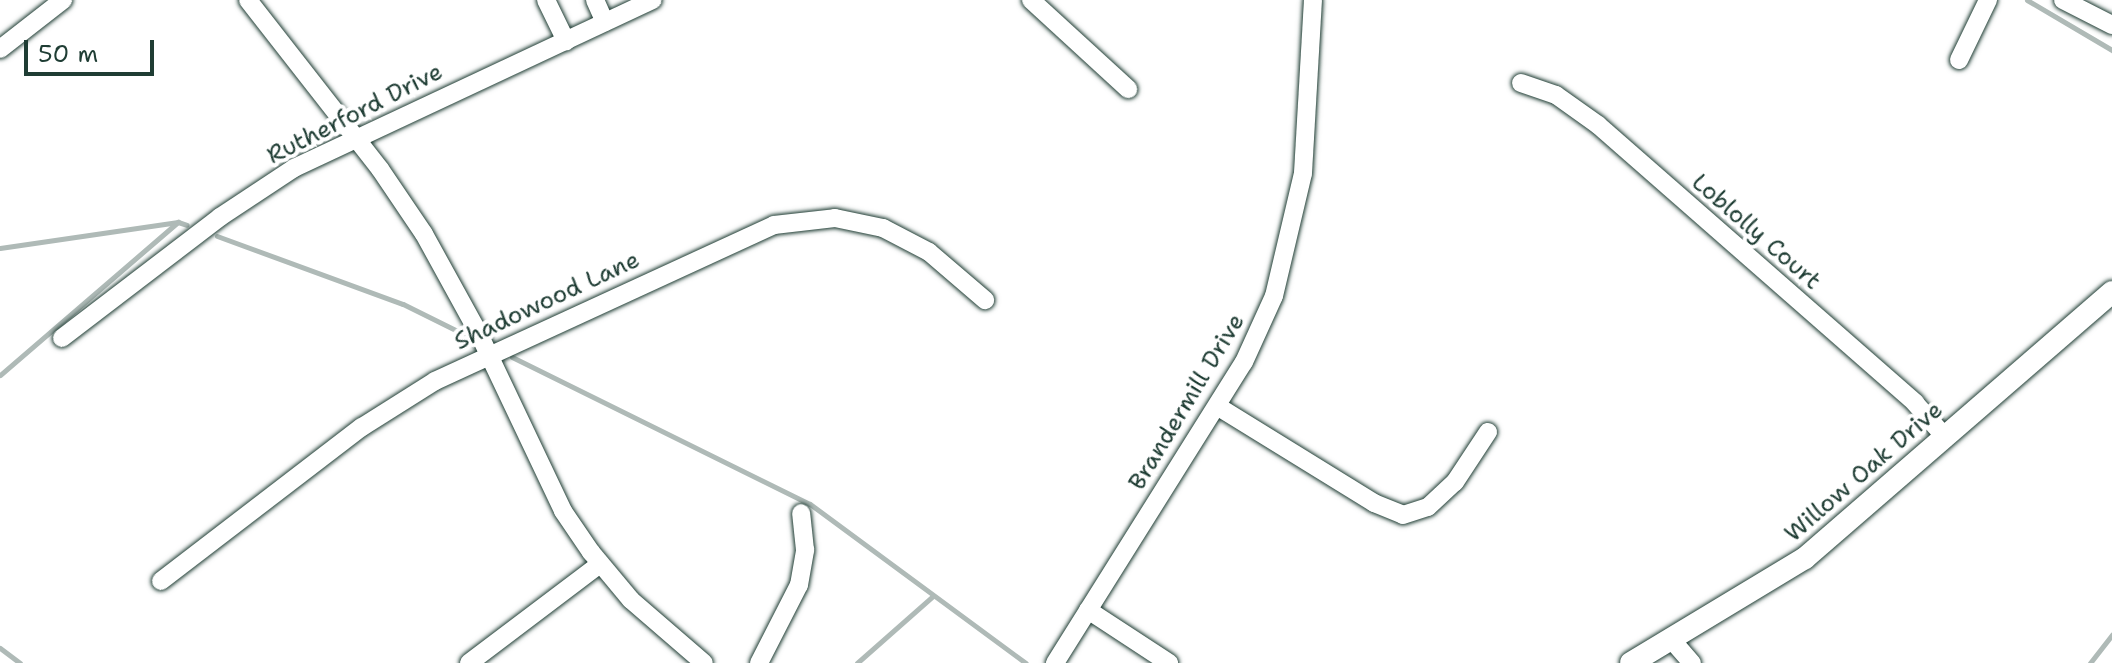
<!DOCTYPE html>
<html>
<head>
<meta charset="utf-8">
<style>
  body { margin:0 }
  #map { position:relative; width:2112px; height:663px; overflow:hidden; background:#fff; font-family:"Shantell Sans",sans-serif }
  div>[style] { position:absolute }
  .stream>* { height:5px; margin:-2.5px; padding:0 2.5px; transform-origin:2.5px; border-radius:2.5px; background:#afbab7 }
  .roads { filter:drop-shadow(0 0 2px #1f3d34) drop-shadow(0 0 2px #1f3d34) }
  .minor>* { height:18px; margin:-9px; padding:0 9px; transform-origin:9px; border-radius:9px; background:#fff }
  .tertiary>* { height:22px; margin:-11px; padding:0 11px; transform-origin:11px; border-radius:11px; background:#fff }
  span { translate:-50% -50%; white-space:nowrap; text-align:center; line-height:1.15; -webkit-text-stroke:8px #fff; paint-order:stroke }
  .street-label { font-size:24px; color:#1f3d34 }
  .scale { position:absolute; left:24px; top:40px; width:130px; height:36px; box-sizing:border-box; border:4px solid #1f3d34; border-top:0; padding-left:10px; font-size:24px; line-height:28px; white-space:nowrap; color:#1f3d34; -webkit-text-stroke:6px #fff; paint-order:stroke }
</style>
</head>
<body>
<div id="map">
  <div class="stream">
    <div style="left:2027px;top:0;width:99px;rotate:30.5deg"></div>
    <div style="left:217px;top:236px;width:198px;rotate:20.1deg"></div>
    <div style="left:403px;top:304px;width:81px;rotate:26.3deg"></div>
    <div style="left:0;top:248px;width:180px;rotate:-8.3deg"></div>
    <div style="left:178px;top:222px;width:9px;rotate:18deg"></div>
    <div style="left:512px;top:357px;width:332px;rotate:26.3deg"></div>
    <div style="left:810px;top:504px;width:268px;rotate:36.4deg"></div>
    <div style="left:0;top:375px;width:235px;rotate:-40.7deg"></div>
    <div style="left:0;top:648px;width:25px;rotate:37deg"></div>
    <div style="left:857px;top:663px;width:101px;rotate:-41.4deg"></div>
    <div style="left:2090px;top:663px;width:36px;rotate:-52deg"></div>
  </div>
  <div class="roads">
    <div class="minor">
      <div style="left:248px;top:0;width:214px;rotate:52deg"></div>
      <div style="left:380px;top:169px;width:78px;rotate:55.9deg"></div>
      <div style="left:424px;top:234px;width:116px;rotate:61.2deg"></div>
      <div style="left:480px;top:336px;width:194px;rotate:64.6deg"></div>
      <div style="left:563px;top:511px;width:50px;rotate:55.7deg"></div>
      <div style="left:591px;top:552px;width:62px;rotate:50.2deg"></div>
      <div style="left:631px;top:600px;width:96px;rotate:40.8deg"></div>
      <div style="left:546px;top:0;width:46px;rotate:64deg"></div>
      <div style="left:595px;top:0;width:24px;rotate:66deg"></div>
      <div style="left:1031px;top:0;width:132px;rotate:42.5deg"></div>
      <div style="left:2063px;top:0;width:55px;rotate:27deg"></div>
      <div style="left:0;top:49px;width:80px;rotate:-37.9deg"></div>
      <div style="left:1959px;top:60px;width:67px;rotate:-64.2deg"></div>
      <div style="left:1521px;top:83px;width:37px;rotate:19deg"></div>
      <div style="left:1556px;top:95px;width:52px;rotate:35.5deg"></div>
      <div style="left:1598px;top:125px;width:422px;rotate:41.2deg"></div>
      <div style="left:1915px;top:403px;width:45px;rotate:48.6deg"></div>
      <div style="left:62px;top:338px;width:199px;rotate:-37.4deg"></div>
      <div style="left:220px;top:217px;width:89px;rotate:-33.5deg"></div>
      <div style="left:294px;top:168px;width:396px;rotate:-25.1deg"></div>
      <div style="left:1217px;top:406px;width:185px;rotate:31.7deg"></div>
      <div style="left:1374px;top:503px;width:31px;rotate:22deg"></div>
      <div style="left:1403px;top:515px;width:26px;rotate:-18deg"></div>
      <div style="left:1428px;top:507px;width:37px;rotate:-43deg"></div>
      <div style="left:1455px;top:482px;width:60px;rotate:-56.6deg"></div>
      <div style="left:161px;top:581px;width:253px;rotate:-37.5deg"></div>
      <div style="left:362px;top:427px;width:86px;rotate:-32.2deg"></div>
      <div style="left:435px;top:381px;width:373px;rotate:-24.7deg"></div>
      <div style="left:774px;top:225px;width:61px;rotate:-6.5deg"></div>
      <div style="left:835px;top:218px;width:49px;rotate:11.8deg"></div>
      <div style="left:883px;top:228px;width:52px;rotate:27.6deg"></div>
      <div style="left:929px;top:252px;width:74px;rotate:40.6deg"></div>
      <div style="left:1088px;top:610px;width:97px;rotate:33.2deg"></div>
      <div style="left:1671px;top:639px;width:32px;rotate:49deg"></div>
      <div style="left:469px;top:663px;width:164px;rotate:-37.1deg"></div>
      <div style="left:759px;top:663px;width:88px;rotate:-62.9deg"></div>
      <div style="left:799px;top:585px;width:36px;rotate:-80deg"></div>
      <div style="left:805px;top:550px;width:37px;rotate:-96deg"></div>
      <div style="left:1055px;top:663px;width:355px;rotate:-57.9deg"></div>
      <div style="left:1244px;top:362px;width:72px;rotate:-65.6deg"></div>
      <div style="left:1274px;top:296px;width:126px;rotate:-76.7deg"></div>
      <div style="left:1303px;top:173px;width:173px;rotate:-86.7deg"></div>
    </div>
    <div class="tertiary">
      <div style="left:1631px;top:663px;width:203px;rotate:-31.1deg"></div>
      <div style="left:1805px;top:558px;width:406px;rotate:-40.9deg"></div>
    </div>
  </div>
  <div class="street-label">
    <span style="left:355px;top:114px;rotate:-27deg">Rutherford Drive</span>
    <span style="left:1756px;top:232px;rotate:41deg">Loblolly Court</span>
    <span style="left:547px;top:301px;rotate:-25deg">Shadowood Lane</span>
    <span style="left:1187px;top:402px;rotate:-59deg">Brandermill Drive</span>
    <span style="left:1864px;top:472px;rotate:-41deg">Willow Oak Drive</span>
  </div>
  <div class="scale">50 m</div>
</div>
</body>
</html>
